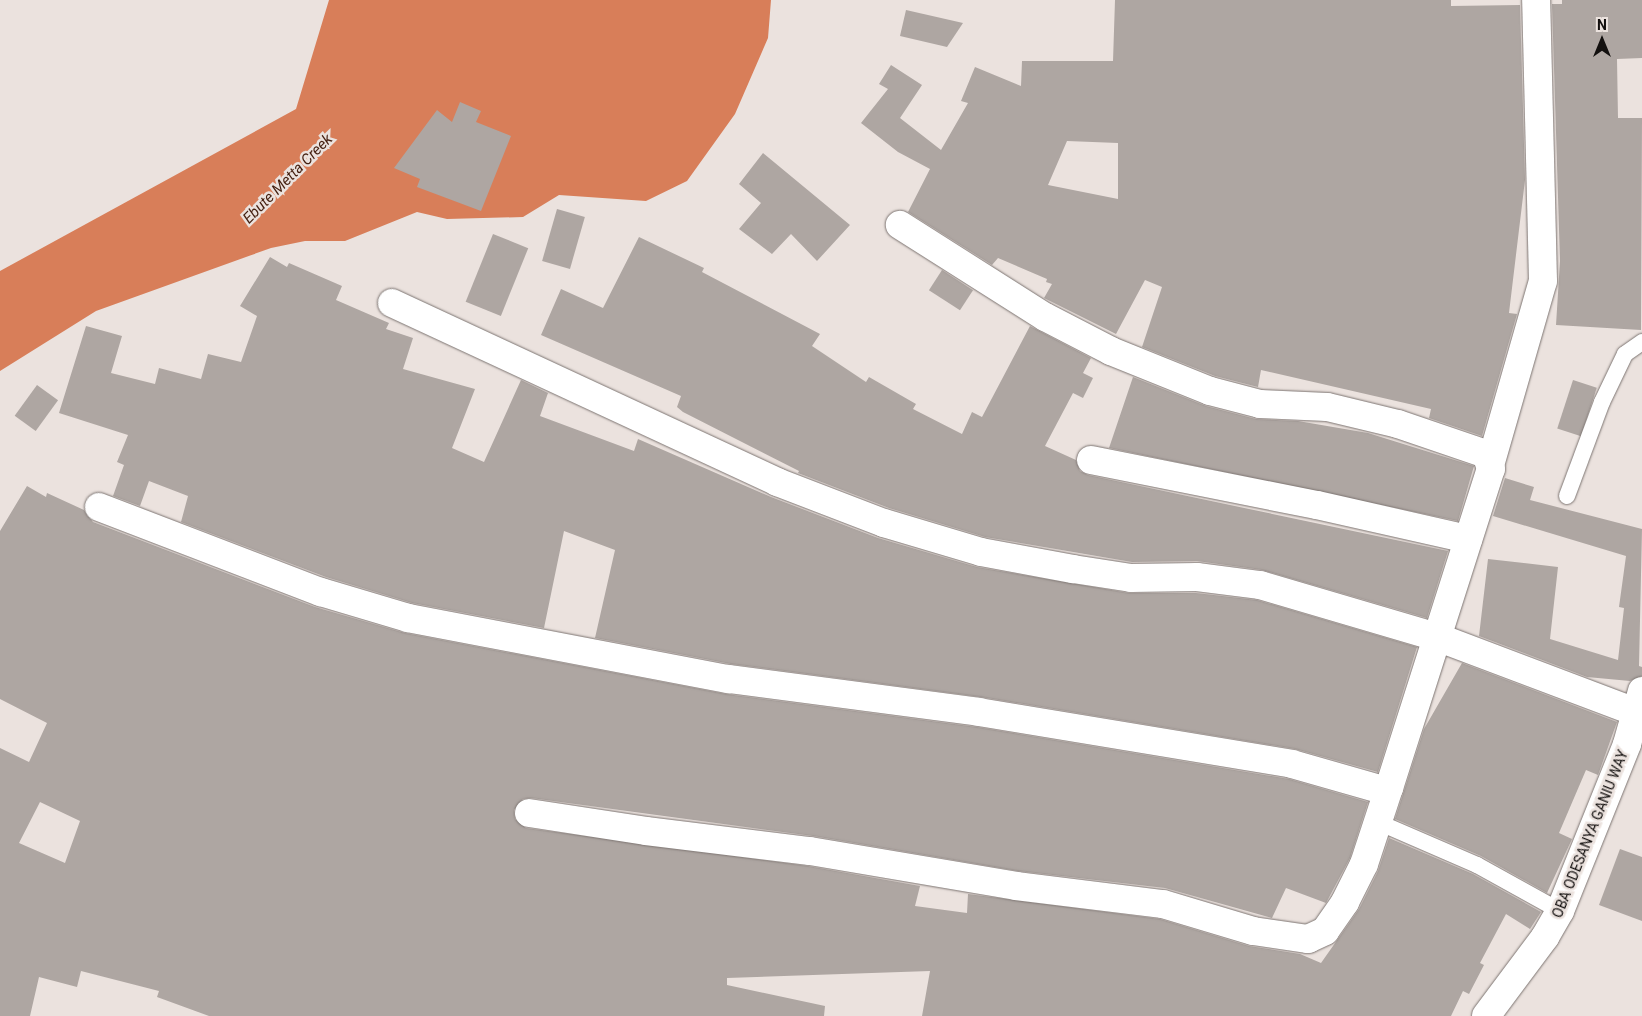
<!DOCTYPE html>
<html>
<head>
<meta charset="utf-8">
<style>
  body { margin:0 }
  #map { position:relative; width:1642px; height:1016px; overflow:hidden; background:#ebe2de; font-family:Roboto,sans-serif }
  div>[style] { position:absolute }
  .water>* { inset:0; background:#d87e59 }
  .building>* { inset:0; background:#aea6a2; transform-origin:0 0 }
  .roads { filter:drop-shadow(0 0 1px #7c7471) drop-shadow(0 0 1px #7c7471) }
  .service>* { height:16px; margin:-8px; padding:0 8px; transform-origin:8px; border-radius:8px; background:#fff }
  .minor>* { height:28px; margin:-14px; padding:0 14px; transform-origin:14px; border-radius:14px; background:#fff }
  span { translate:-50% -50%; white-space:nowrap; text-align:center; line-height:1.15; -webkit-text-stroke:5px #ebe2de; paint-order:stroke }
  .street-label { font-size:14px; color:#13100f }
  .water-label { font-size:15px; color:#452011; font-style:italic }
  .north { position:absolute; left:1577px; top:15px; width:50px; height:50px; -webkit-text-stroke:4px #ebe2de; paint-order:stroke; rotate:0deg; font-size:14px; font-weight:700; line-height:20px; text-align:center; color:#13100f }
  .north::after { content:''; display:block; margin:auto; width:18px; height:22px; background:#13100f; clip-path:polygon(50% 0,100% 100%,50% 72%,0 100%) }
</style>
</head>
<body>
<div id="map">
  <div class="water">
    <div style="clip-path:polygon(329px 0,771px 0,768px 38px,735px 114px,687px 181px,646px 201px,559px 195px,523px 217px,447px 219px,417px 212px,345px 241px,305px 241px,271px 248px,96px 311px,0 371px,0 271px,296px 109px)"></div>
  </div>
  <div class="building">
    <div style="clip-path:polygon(evenodd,1115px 0,1451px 0,1451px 6px,1520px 5px,1525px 180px,1509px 313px,1517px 314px,1482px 436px,1429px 418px,1431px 409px,1261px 370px,1258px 387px,1215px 376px,1142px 347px,1162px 287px,1145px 280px,1116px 334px,1044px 298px,1052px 284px,1046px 282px,1047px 279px,998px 258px,992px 265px,908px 212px,930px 169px,898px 152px,861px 123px,888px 89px,879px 84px,891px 65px,922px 85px,900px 118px,941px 150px,968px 103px,961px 101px,975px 67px,1021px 86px,1022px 61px,1113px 61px,1115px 0,1067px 141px,1118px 143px,1118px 199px,1048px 185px,1067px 141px)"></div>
    <div style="clip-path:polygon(1562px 0,1642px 0,1642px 58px,1617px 59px,1618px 118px,1642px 118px,1641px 330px,1556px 325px,1560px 261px,1552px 4px,1562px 4px)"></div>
    <div style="clip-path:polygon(906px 10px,963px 23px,947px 47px,900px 36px)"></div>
    <div style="clip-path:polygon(460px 102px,481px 111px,476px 122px,511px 136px,481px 211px,417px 187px,420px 179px,394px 168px,437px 110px,452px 122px)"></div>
    <div style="clip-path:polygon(763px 153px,850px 225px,817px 261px,791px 234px,772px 254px,739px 229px,761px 203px,739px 184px)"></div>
    <div style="left:557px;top:209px;width:29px;height:54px;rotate:16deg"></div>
    <div style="left:493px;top:234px;width:38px;height:73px;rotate:22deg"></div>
    <div style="clip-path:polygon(639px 237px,704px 268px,702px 272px,820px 334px,812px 346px,866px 382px,869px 377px,916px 404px,913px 409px,962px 434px,972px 412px,982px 417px,1030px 326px,1091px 358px,1083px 373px,1093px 378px,1083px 398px,1073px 393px,1045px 446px,1076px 460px,1080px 471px,1088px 475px,1448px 551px,1427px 618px,1262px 570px,1197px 561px,1132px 562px,985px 537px,889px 508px,798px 473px,799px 471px,683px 412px,677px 407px,681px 396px,541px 335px,561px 289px,603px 308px)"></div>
    <div style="clip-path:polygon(270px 257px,287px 267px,289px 263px,342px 286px,336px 300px,389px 323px,386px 329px,413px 338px,403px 369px,475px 389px,452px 448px,484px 462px,521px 380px,548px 393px,540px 416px,634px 451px,638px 439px,771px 497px,878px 538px,977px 567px,1129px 593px,1196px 593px,1257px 600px,1417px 647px,1378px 772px,1295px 749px,981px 697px,731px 664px,595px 638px,615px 550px,564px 531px,544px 628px,412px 603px,326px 577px,181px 522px,188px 496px,149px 481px,140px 506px,113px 496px,124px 465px,117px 462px,128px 435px,59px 413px,86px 326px,122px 336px,111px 373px,155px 384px,159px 368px,201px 379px,208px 354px,241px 362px,257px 316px,240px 306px)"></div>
    <div style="left:942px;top:270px;width:37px;height:24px;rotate:33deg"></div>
    <div style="clip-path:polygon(1133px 377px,1206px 406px,1256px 419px,1298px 421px,1368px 433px,1474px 466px,1458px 521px,1109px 448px)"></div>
    <div style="left:1573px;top:380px;width:25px;height:51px;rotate:18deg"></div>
    <div style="left:37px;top:385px;width:26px;height:38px;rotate:36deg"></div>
    <div style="clip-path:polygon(1505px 478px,1534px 487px,1530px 500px,1642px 529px,1639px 666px,1642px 667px,1642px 676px,1630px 681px,1587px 677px,1479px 636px,1488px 559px,1558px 567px,1550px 639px,1618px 660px,1624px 608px,1619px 607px,1626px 556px,1493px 516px)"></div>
    <div style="clip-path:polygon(evenodd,27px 486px,46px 497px,47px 493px,84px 510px,93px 522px,315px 607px,405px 633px,726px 694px,977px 727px,1289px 779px,1368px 802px,1350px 858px,1326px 903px,1286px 888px,1272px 918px,1165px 888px,1018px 871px,813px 836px,531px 798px,523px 799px,514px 810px,515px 819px,526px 828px,808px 866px,920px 886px,915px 906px,967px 913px,968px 894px,1160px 919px,1249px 946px,1300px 954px,1321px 963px,1359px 909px,1378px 871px,1389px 838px,1473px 874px,1541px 912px,1530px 929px,1506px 914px,1480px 963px,1484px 965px,1469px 994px,1463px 991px,1451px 1016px,922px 1016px,930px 971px,727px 978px,727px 985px,825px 1006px,824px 1016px,209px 1016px,157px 997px,159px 991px,81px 971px,77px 987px,39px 977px,30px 1016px,0 1016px,0 748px,29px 762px,47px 723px,0 699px,0 531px,27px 486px,40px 802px,80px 821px,65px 863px,19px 843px,40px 802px)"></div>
    <div style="clip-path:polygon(1462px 663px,1617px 722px,1598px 775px,1586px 770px,1559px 833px,1572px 839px,1547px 893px,1481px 856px,1395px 819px,1424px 729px)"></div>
    <div style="clip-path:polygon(1620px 849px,1642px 857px,1642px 921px,1599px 905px)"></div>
  </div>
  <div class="roads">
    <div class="service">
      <div style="left:1567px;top:496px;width:100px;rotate:-69.6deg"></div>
      <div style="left:1602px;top:402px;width:53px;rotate:-64.4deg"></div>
      <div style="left:1625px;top:354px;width:21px;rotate:-35deg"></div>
      <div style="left:1380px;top:823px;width:106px;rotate:23.4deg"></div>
      <div style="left:1477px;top:865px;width:95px;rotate:29deg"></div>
    </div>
    <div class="minor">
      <div style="left:392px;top:303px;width:425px;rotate:24.9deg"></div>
      <div style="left:777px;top:482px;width:115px;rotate:21deg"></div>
      <div style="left:884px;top:523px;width:101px;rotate:16.6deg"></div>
      <div style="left:981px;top:552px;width:94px;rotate:10.5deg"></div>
      <div style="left:1073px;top:569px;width:59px;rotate:8.8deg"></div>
      <div style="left:1131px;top:578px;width:66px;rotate:-0.9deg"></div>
      <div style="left:1197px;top:577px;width:64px;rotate:7.2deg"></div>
      <div style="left:1260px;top:585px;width:184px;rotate:16.4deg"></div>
      <div style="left:1437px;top:637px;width:213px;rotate:20.7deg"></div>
      <div style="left:1091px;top:460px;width:230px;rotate:11.3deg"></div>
      <div style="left:1317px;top:505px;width:155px;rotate:12.7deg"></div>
      <div style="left:1491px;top:462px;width:188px;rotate:-74deg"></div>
      <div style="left:1543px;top:281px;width:281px;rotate:-91.4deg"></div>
      <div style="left:99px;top:507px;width:238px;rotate:21deg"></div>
      <div style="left:321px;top:592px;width:91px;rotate:16.6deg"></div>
      <div style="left:408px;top:618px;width:327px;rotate:10.8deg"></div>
      <div style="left:729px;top:679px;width:252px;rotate:7.5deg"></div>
      <div style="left:979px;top:712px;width:317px;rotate:9.4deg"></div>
      <div style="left:1292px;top:764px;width:91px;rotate:15.9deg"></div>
      <div style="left:1380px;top:789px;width:9px;rotate:-6deg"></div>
      <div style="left:1389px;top:788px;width:335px;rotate:-72.3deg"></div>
      <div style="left:1491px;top:469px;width:16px;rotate:-108deg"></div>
      <div style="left:1486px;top:454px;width:93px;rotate:-161.2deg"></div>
      <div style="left:1398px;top:424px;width:73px;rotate:-166.5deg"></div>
      <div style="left:1327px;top:407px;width:67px;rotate:-177.4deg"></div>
      <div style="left:1260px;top:404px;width:52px;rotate:-165.4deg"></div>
      <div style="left:1210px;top:391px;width:107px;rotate:-158deg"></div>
      <div style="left:1111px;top:351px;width:74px;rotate:-152.7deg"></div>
      <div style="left:1045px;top:317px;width:172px;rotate:-147.6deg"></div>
      <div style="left:529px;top:813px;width:118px;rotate:8.7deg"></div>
      <div style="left:646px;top:831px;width:165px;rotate:7deg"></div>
      <div style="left:810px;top:851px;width:209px;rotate:9.6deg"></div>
      <div style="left:1016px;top:886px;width:148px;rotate:7deg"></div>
      <div style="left:1163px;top:904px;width:94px;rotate:16.7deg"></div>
      <div style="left:1253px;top:931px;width:56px;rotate:8.3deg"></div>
      <div style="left:1308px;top:939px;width:19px;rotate:-25deg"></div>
      <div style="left:1325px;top:931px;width:35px;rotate:-55deg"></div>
      <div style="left:1345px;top:902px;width:42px;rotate:-63.4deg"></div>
      <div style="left:1364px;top:864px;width:80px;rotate:-71.8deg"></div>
      <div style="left:1486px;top:1016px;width:99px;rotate:-53.2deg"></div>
      <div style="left:1545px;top:937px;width:30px;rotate:-60deg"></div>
      <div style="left:1560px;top:911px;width:180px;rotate:-68.1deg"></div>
      <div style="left:1627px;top:744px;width:55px;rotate:-74.2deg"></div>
    </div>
  </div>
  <div class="street-label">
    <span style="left:1590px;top:834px;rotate:-68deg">OBA ODESANYA GANIU WAY</span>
  </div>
  <div class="water-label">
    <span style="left:288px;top:179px;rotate:-45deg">Ebute Metta Creek</span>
  </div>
  <div class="north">N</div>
</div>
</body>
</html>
